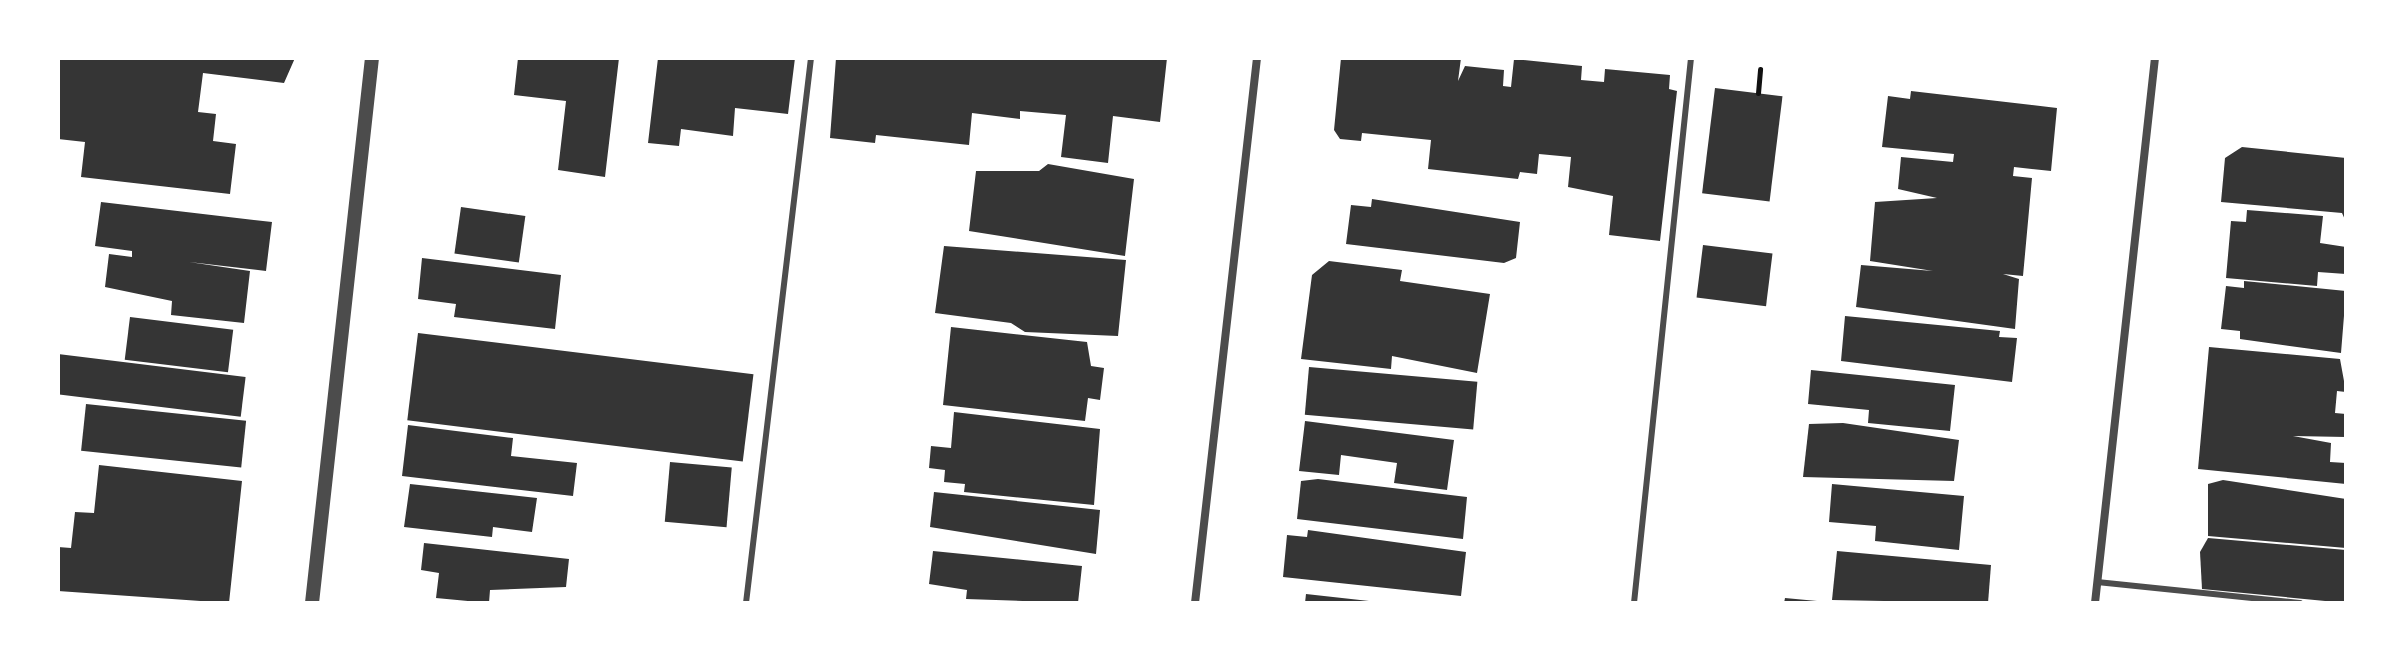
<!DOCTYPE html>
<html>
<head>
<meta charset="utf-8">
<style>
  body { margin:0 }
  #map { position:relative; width:2404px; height:661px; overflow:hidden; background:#fff; font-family:"Libre Baskerville",serif }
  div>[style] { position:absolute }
  .building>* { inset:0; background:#353535; transform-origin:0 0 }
  .path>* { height:5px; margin:-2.5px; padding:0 2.5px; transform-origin:2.5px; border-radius:2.5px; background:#111 }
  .service>* { height:6px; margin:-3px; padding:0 3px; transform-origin:3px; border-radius:3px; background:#4c4c4c }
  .minor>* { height:8px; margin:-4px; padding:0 4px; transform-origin:4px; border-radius:4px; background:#4c4c4c }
  .tertiary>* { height:14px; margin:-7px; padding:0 7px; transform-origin:7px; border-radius:7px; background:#4c4c4c }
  span { translate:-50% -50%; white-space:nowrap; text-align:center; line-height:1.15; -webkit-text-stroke:8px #fff; paint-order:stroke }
  .frame { position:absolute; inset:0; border:60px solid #fff; pointer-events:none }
</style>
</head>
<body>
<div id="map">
  <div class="building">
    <div style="clip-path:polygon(58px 58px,295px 58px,284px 83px,203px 73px,198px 112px,216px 114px,213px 141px,236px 144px,230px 194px,81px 177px,85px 142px,58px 139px)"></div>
    <div style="clip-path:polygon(518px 58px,619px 58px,605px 177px,558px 170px,566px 101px,514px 95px)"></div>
    <div style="clip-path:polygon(658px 58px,795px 58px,788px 114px,735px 108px,733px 136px,681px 129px,679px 146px,648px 143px)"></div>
    <div style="clip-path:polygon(836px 58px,1167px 58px,1160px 122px,1113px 116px,1108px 163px,1061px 157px,1066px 115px,1020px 111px,1020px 119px,972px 113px,969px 145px,876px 135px,875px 143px,830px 138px)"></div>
    <div style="clip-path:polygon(1341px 58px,1461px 58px,1458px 81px,1465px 66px,1484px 68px,1504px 70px,1503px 86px,1511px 87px,1514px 59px,1582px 66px,1581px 80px,1604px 82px,1605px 69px,1670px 75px,1669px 89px,1677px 91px,1660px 241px,1609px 235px,1613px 196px,1568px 187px,1571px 157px,1539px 154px,1537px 174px,1520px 172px,1518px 179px,1428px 169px,1431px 140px,1362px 133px,1361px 141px,1340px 139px,1334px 130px)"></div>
    <div style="left:1715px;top:88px;width:68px;height:106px;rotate:7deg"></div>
    <div style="clip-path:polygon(1911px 91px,2057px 108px,2051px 171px,2014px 167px,2013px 176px,2032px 178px,2023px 276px,2003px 274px,2019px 279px,2015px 329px,1856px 307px,1861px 265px,1933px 271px,1870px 261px,1875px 202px,1937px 198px,1898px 189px,1901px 157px,1953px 162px,1954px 154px,1882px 147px,1888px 96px,1910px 99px)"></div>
    <div style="clip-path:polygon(2242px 147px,2346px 158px,2346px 222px,2342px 213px,2221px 202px,2225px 158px)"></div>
    <div style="clip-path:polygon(1048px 164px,1134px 179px,1125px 256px,969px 231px,976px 171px,1039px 171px)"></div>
    <div style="clip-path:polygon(1372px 199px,1520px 222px,1516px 258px,1504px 263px,1346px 244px,1351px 205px,1371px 207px)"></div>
    <div style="clip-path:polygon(101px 202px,272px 222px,266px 271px,189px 262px,250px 271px,244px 323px,171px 315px,172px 301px,105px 287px,109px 254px,132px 257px,132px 251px,95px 246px)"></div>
    <div style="left:461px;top:207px;width:65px;height:47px;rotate:8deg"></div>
    <div style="clip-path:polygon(2247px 210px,2323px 216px,2320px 243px,2346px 247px,2346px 274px,2318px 272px,2317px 286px,2226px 278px,2231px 221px,2246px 222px)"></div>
    <div style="left:1703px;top:245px;width:70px;height:53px;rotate:7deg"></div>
    <div style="clip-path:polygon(944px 246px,1126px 260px,1118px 336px,1025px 332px,1011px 323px,935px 313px)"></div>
    <div style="clip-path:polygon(422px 258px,561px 275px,555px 329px,454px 317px,456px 304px,418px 299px)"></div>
    <div style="clip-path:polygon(1329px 261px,1402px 270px,1400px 281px,1490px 294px,1477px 373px,1392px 356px,1391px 369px,1301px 359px,1312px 275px)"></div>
    <div style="clip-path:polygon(2244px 281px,2346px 291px,2341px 353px,2240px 339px,2240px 331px,2221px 329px,2226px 286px,2244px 288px)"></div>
    <div style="clip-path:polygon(1845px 316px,2000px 331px,1999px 337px,2017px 338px,2012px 382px,1841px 361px)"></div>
    <div style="left:130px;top:317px;width:104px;height:43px;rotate:7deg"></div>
    <div style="clip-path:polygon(951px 327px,1087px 342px,1091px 366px,1104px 368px,1100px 400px,1088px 398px,1085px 421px,943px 405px)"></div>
    <div style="left:418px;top:333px;width:338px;height:88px;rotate:7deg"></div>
    <div style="clip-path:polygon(2209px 347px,2340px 359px,2346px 392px,2337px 391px,2335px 413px,2346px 414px,2346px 437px,2293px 436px,2331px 443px,2330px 462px,2346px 463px,2346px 484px,2198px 469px)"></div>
    <div style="left:58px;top:354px;width:189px;height:40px;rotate:7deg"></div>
    <div style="left:1309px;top:367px;width:169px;height:48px;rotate:5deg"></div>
    <div style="clip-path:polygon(1811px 370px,1955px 385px,1950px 431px,1868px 423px,1869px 410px,1808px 404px)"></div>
    <div style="left:86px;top:404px;width:161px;height:47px;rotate:6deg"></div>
    <div style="clip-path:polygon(954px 412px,1100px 429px,1094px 505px,964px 492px,965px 484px,944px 482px,945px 470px,929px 468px,931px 446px,951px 448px)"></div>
    <div style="clip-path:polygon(1305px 421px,1454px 440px,1447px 490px,1394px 483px,1397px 463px,1341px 455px,1339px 475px,1299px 471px)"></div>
    <div style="clip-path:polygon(1843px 423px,1959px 440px,1954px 481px,1803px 477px,1809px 424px)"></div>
    <div style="clip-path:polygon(408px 425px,513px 438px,511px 456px,577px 463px,573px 496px,402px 476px)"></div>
    <div style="left:670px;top:462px;width:62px;height:60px;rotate:5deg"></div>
    <div style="clip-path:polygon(99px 465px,242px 481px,229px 603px,58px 591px,58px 547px,71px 548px,75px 512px,94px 513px)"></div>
    <div style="clip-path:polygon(1318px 479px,1467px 497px,1463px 539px,1297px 519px,1301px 481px)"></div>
    <div style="clip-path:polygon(2223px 480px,2346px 499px,2346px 548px,2208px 536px,2208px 484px)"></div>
    <div style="clip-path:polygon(410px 484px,537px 498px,532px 532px,493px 527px,492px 537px,404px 527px)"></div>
    <div style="clip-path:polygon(1832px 484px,1964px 496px,1959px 550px,1875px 541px,1876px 526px,1829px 522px)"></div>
    <div style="clip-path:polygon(934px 492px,1100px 510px,1096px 554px,930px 527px)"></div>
    <div style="clip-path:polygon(1308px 530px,1466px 552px,1461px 596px,1283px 577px,1287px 535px,1307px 537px)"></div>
    <div style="clip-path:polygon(2208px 538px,2346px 550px,2346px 603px,2202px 589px,2200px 552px)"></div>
    <div style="clip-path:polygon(424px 543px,569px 559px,566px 587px,490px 590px,489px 603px,436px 598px,439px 573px,421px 570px)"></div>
    <div style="clip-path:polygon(933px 551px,1082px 566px,1078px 603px,966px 599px,967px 590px,929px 584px)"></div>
    <div style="clip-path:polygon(1837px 551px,1991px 565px,1988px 603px,1832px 600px)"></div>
    <div style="clip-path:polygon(1306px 594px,1369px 601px,1369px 603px,1305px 603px)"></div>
    <div style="clip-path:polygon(1785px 598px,1817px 601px,1817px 603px,1784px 603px)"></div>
  </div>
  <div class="path">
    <div style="left:1758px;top:93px;width:24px;rotate:-85deg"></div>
  </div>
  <div class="service">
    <div style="left:2097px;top:582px;width:204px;rotate:5.9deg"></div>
    <div style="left:746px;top:603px;width:549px;rotate:-83.2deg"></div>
    <div style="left:1634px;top:603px;width:548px;rotate:-84.03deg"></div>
  </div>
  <div class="minor">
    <div style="left:1195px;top:603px;width:549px;rotate:-83.51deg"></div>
    <div style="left:2095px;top:603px;width:548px;rotate:-83.72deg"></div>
  </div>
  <div class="tertiary">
    <div style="left:312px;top:603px;width:548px;rotate:-83.72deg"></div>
  </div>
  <div class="frame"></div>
</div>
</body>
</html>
